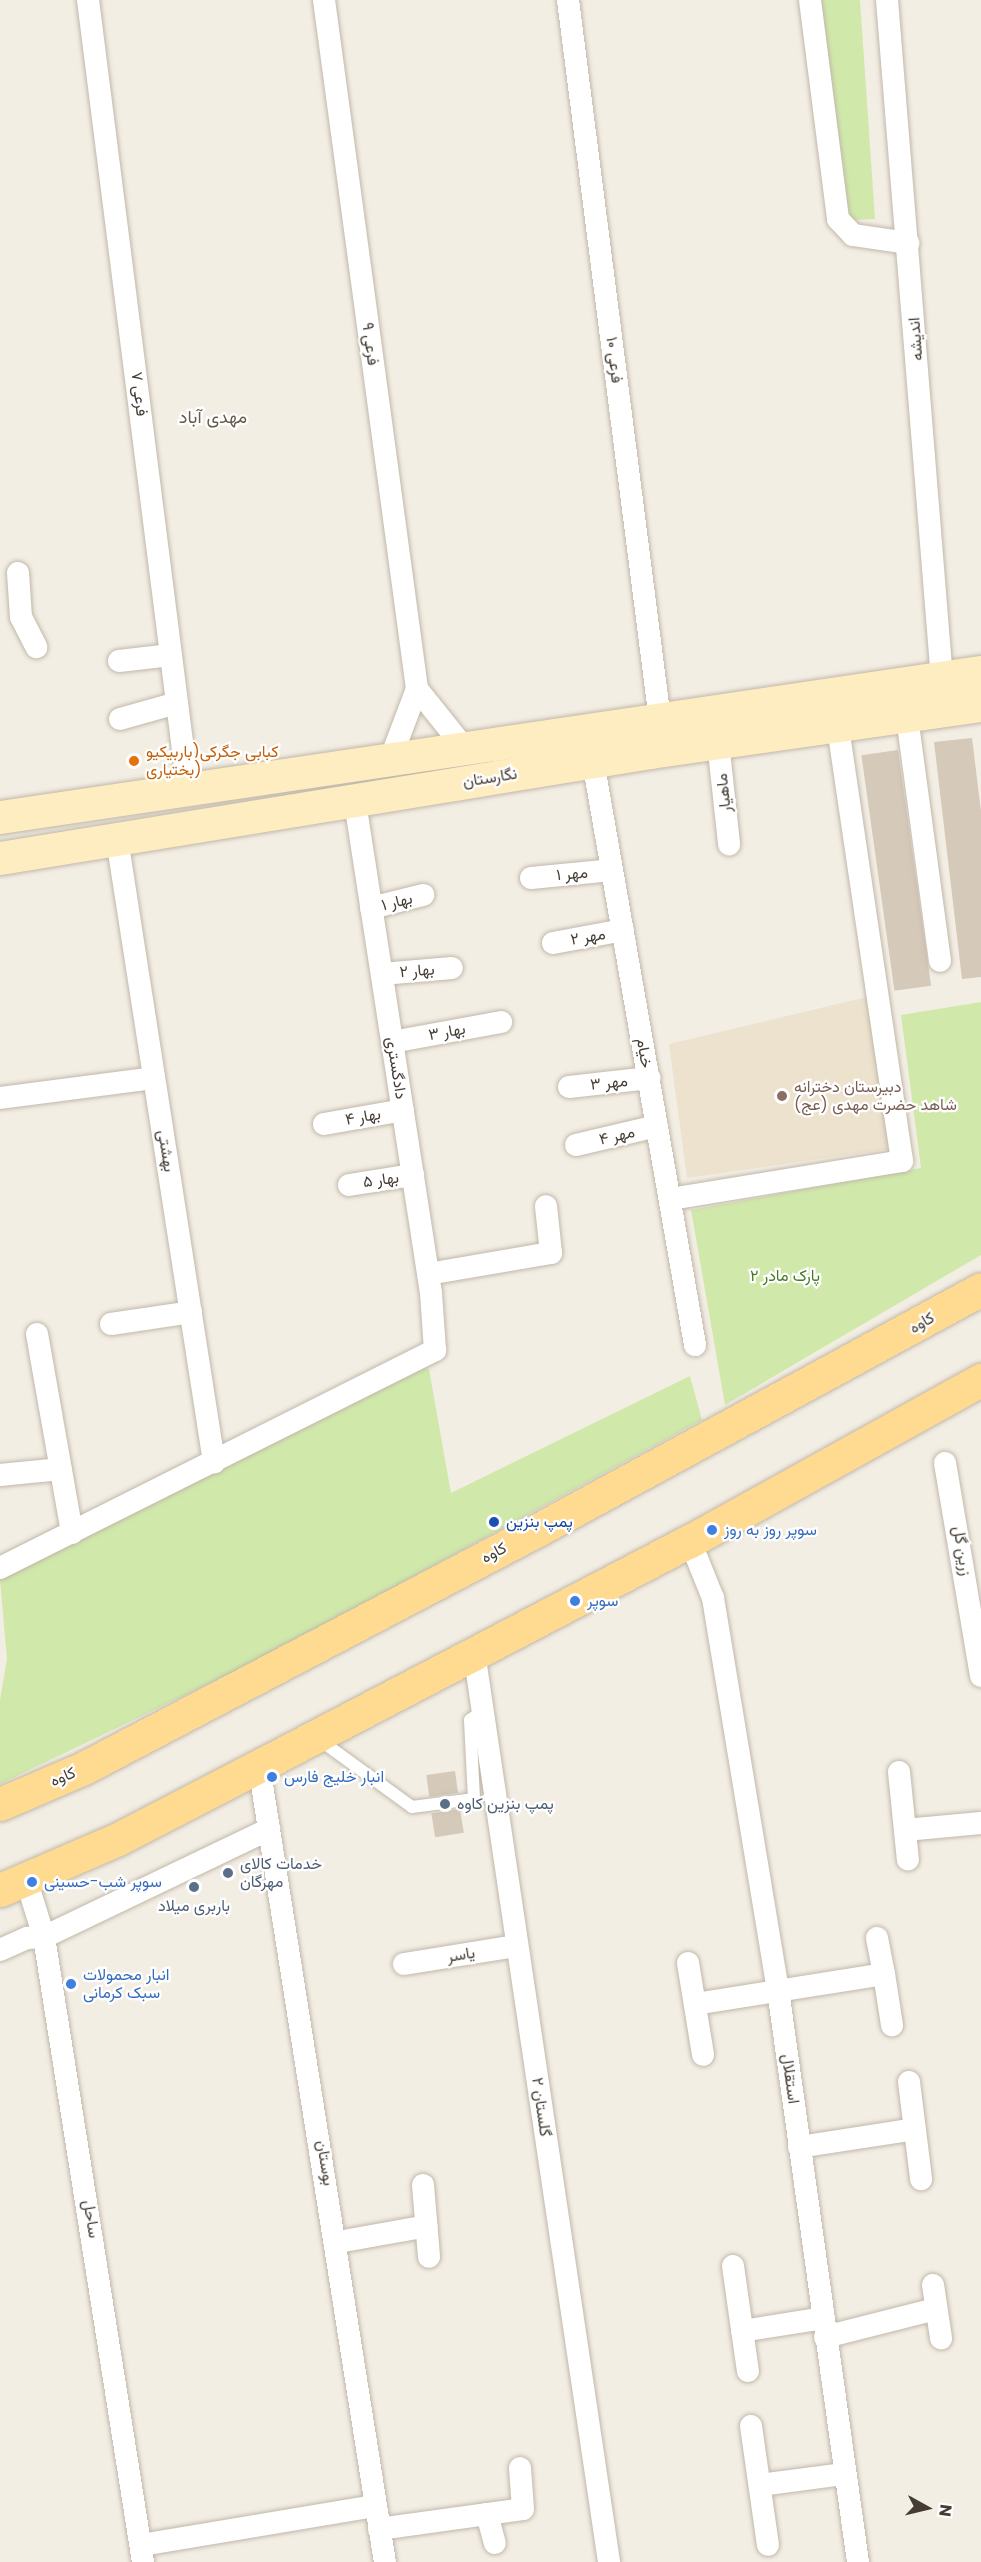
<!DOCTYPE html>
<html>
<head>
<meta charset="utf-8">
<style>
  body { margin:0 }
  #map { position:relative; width:981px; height:2562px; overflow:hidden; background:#f3eee4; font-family:Poppins,Vazirmatn,sans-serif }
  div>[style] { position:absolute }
  .education>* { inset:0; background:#ede2cd }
  .green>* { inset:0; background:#d0e9ab }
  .building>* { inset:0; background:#d5c9b9; transform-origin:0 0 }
  .roads { filter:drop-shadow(0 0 2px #c1b8a9) drop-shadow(0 0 2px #c1b8a9) }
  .service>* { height:12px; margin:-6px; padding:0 6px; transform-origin:6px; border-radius:6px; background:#fff }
  .minor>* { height:22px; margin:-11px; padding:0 11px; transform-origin:11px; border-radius:11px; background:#fff }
  .secondary>* { height:33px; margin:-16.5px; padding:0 16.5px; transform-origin:16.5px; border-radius:16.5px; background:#ffedc2 }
  .primary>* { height:33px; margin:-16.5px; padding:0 16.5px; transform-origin:16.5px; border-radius:16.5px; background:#ffda91 }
  .dots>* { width:16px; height:16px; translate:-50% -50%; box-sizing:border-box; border:3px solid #fff; border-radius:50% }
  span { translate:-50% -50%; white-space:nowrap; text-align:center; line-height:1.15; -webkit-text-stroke:4.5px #fff; paint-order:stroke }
  .street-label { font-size:16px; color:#453d34 }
  .food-label { font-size:16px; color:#c56008 }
  .left { translate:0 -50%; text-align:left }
  .education-label { font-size:16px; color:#785e54 }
  .park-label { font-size:16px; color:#497925 }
  .transit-label { font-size:16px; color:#164399 }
  .shop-label { font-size:16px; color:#366cbe }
  .service-label { font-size:16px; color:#4e5e75 }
  .neighbourhood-label { font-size:18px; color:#685b4b }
  .north { position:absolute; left:897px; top:2478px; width:60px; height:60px; -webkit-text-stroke:4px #fff; paint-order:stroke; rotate:98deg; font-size:16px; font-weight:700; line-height:24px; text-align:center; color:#453d34 }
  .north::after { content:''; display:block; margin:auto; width:21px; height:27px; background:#453d34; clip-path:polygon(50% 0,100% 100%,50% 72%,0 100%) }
</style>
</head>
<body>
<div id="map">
  <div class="education">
    <div style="clip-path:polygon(871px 996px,896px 1148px,687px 1178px,669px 1044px)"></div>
  </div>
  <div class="green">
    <div style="clip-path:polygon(820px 0,860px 0,875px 219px,849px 220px)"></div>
    <div style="clip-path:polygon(981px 1002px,981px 1255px,725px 1405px,691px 1210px,921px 1168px,901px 1015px)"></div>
    <div style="clip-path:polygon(418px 1367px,429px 1369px,451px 1493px,690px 1376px,702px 1420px,269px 1655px,0 1784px,0 1700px,7px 1659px,0 1580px)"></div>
  </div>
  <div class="building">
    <div style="clip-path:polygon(972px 738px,981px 811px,981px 977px,962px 979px,934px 742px)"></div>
    <div style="left:898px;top:750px;width:238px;height:37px;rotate:82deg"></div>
    <div style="left:455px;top:1771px;width:22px;height:29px;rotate:82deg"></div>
    <div style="left:460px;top:1809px;width:24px;height:29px;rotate:81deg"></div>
  </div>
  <div class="roads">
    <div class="service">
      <div style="left:317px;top:1738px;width:117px;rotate:36deg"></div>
      <div style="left:412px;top:1807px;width:63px;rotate:-7.4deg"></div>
      <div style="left:474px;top:1799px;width:79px;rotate:-92.9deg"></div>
      <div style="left:470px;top:1720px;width:16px;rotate:-35deg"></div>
    </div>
    <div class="minor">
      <div style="left:88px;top:0;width:795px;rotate:82.78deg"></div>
      <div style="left:324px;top:0;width:695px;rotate:82.31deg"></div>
      <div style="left:417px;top:689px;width:76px;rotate:110.8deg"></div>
      <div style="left:568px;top:0;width:726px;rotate:82.72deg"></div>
      <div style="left:810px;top:0;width:221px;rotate:82.7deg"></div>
      <div style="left:838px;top:219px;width:22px;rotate:47deg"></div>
      <div style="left:853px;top:235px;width:56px;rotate:8.3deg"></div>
      <div style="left:887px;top:0;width:681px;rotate:85.37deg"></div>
      <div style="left:18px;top:573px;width:44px;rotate:86.1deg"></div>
      <div style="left:21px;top:617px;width:34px;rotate:63deg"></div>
      <div style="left:119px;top:661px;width:52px;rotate:-6.6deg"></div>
      <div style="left:417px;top:689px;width:78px;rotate:51.2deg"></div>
      <div style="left:907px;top:717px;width:246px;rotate:82.3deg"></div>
      <div style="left:120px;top:719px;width:59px;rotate:-15.7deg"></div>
      <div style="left:718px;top:742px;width:103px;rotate:83.8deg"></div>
      <div style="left:593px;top:761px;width:593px;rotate:80.09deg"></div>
      <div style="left:117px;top:839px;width:631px;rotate:81.15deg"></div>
      <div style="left:531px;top:878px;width:81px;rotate:-5.6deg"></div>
      <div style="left:371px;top:908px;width:54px;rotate:-14deg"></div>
      <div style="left:553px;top:943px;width:71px;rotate:-10.5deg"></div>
      <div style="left:382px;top:974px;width:70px;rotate:-4.9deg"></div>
      <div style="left:392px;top:1042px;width:111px;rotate:-10.4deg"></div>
      <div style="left:569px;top:1087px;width:81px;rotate:-6.4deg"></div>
      <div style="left:0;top:1098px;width:155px;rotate:-7.4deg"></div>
      <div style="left:324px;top:1124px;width:80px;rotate:-10deg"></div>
      <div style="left:576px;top:1145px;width:83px;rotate:-13.2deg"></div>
      <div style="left:349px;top:1185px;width:65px;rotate:-8.9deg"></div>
      <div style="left:670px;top:1199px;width:235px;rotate:-9.3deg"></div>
      <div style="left:902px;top:1161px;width:441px;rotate:-98.4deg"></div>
      <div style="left:428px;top:1274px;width:125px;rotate:-9.7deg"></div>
      <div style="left:551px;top:1253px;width:47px;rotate:-96.1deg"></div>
      <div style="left:111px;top:1324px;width:81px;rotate:-8.5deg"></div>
      <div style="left:37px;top:1334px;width:202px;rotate:80deg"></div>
      <div style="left:945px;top:1463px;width:216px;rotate:80.4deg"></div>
      <div style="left:0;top:1475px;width:61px;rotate:-5.6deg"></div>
      <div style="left:690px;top:1541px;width:61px;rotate:68deg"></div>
      <div style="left:713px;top:1598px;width:397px;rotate:80.6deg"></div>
      <div style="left:778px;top:1990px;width:578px;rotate:82.04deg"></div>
      <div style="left:0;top:1568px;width:487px;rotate:-26.6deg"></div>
      <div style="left:435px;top:1350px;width:57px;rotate:-94deg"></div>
      <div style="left:431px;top:1293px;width:499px;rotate:-98.8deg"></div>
      <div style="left:474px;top:1652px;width:920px;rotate:81.56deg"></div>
      <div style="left:259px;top:1766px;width:806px;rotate:81.01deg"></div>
      <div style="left:899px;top:1772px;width:88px;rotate:84.2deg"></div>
      <div style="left:905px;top:1830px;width:76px;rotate:-5.3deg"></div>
      <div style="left:26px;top:1879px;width:61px;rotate:72.8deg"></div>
      <div style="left:44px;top:1937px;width:633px;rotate:81deg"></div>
      <div style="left:877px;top:1938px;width:37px;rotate:79deg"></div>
      <div style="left:0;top:1950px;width:30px;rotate:-24deg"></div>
      <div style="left:27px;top:1938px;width:17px;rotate:-3deg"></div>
      <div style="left:44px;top:1937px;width:250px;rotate:-25.6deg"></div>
      <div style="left:688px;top:1963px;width:93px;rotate:80.7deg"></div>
      <div style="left:404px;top:1964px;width:114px;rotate:-9.1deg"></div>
      <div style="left:695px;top:2004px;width:191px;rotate:-9deg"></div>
      <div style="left:884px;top:1974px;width:52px;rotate:81.1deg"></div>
      <div style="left:909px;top:2082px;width:98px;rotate:82.9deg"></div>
      <div style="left:799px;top:2147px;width:117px;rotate:-8.8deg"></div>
      <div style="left:423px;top:2185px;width:72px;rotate:85.2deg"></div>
      <div style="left:338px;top:2242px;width:90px;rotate:-10.2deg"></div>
      <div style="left:733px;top:2266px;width:106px;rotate:81.9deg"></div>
      <div style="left:933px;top:2285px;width:54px;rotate:81.4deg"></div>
      <div style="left:742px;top:2331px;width:82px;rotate:-9.1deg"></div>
      <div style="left:825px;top:2337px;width:114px;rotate:-14.2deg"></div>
      <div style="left:751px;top:2426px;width:120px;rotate:81.9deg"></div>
      <div style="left:760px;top:2485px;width:85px;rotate:-7.5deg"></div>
      <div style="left:487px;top:2514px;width:30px;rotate:75deg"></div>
      <div style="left:379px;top:2529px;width:145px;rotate:-7.9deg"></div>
      <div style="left:523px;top:2509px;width:41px;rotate:-94.2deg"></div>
      <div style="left:141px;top:2545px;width:237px;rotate:-9.5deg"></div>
    </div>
    <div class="secondary">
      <div style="left:0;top:817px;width:992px;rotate:-8.41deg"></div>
      <div style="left:0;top:858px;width:659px;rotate:-9.26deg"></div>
      <div style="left:650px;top:752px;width:334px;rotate:-8.1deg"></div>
    </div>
    <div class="primary">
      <div style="left:0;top:1804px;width:91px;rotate:-23.2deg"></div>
      <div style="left:84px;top:1768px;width:518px;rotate:-27.7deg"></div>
      <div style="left:543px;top:1527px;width:498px;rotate:-28.5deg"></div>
      <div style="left:0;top:1890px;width:129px;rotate:-23.4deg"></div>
      <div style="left:118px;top:1839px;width:159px;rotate:-27.4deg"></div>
      <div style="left:259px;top:1766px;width:486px;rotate:-27.6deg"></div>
      <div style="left:690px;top:1541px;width:333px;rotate:-29deg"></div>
    </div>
  </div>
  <div class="dots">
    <div style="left:134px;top:761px;background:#e8710a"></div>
    <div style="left:782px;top:1096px;background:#8d6e63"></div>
    <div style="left:494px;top:1522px;background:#1a4fb4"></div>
    <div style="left:712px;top:1530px;background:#3f7fe0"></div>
    <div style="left:575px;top:1601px;background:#3f7fe0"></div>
    <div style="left:272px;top:1777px;background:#3f7fe0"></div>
    <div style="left:445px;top:1804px;background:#5c6f8a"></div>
    <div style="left:228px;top:1873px;background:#5c6f8a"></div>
    <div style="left:32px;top:1882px;background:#3f7fe0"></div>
    <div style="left:194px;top:1887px;background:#5c6f8a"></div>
    <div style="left:71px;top:1984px;background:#3f7fe0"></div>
  </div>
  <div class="street-label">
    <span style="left:916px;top:339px;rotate:-94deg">اندیشه</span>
    <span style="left:370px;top:344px;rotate:82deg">فرعی ۹</span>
    <span style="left:614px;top:360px;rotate:83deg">فرعی ۱۰</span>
    <span style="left:139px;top:394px;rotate:83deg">فرعی ۷</span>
    <span style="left:490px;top:778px;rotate:-9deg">نگارستان</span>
    <span style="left:724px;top:793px;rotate:-96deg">ماهیار</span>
    <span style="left:572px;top:874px;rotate:-5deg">مهر ۱</span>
    <span style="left:397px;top:902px;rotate:-14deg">بهار ۱</span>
    <span style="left:588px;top:937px;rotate:-10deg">مهر ۲</span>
    <span style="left:417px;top:971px;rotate:-5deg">بهار ۲</span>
    <span style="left:447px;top:1032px;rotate:-10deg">بهار ۳</span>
    <span style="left:644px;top:1053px;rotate:80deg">خیام</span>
    <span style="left:396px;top:1068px;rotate:81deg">دادگستری</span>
    <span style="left:609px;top:1083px;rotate:-6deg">مهر ۳</span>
    <span style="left:363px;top:1117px;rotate:-10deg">بهار ۴</span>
    <span style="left:617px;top:1136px;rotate:-13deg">مهر ۴</span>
    <span style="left:166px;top:1151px;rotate:81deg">بهشتی</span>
    <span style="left:381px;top:1180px;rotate:-8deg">بهار ۵</span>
    <span style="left:922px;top:1323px;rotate:-30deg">کاوه</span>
    <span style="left:962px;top:1551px;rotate:81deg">زرین گل</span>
    <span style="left:494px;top:1553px;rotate:-28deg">کاوه</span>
    <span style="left:63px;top:1777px;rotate:-23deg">کاوه</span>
    <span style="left:461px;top:1955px;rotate:-9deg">یاسر</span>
    <span style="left:790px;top:2079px;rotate:82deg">استقلال</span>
    <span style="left:541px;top:2107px;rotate:82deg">گلستان ۲</span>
    <span style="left:325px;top:2163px;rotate:81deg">بوستان</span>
    <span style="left:91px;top:2219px;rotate:81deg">ساحل</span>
  </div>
  <div class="food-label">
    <span class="left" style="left:146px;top:761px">کبابی جگرکی(باربیکیو<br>بختیاری)</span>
  </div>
  <div class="education-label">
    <span class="left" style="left:794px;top:1096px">دبیرستان دخترانه<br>شاهد حضرت مهدی (عج)</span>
  </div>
  <div class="park-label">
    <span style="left:785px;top:1276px">پارک مادر ۲</span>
  </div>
  <div class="transit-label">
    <span class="left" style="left:506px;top:1522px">پمپ بنزین</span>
  </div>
  <div class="shop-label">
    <span class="left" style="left:724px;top:1530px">سوپر روز به روز</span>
    <span class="left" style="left:587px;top:1601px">سوپر</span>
    <span class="left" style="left:284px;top:1777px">انبار خلیج فارس</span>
    <span class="left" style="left:44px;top:1882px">سوپر شب-حسینی</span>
    <span class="left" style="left:83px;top:1984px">انبار محمولات<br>سبک کرمانی</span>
  </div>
  <div class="service-label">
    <span class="left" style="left:457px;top:1804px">پمپ بنزین کاوه</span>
    <span class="left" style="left:240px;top:1873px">خدمات کالای<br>مهرگان</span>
    <span style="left:194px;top:1906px">باربری میلاد</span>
  </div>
  <div class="neighbourhood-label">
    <span style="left:213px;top:417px">مهدی آباد</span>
  </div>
  <div class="north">N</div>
</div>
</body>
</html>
